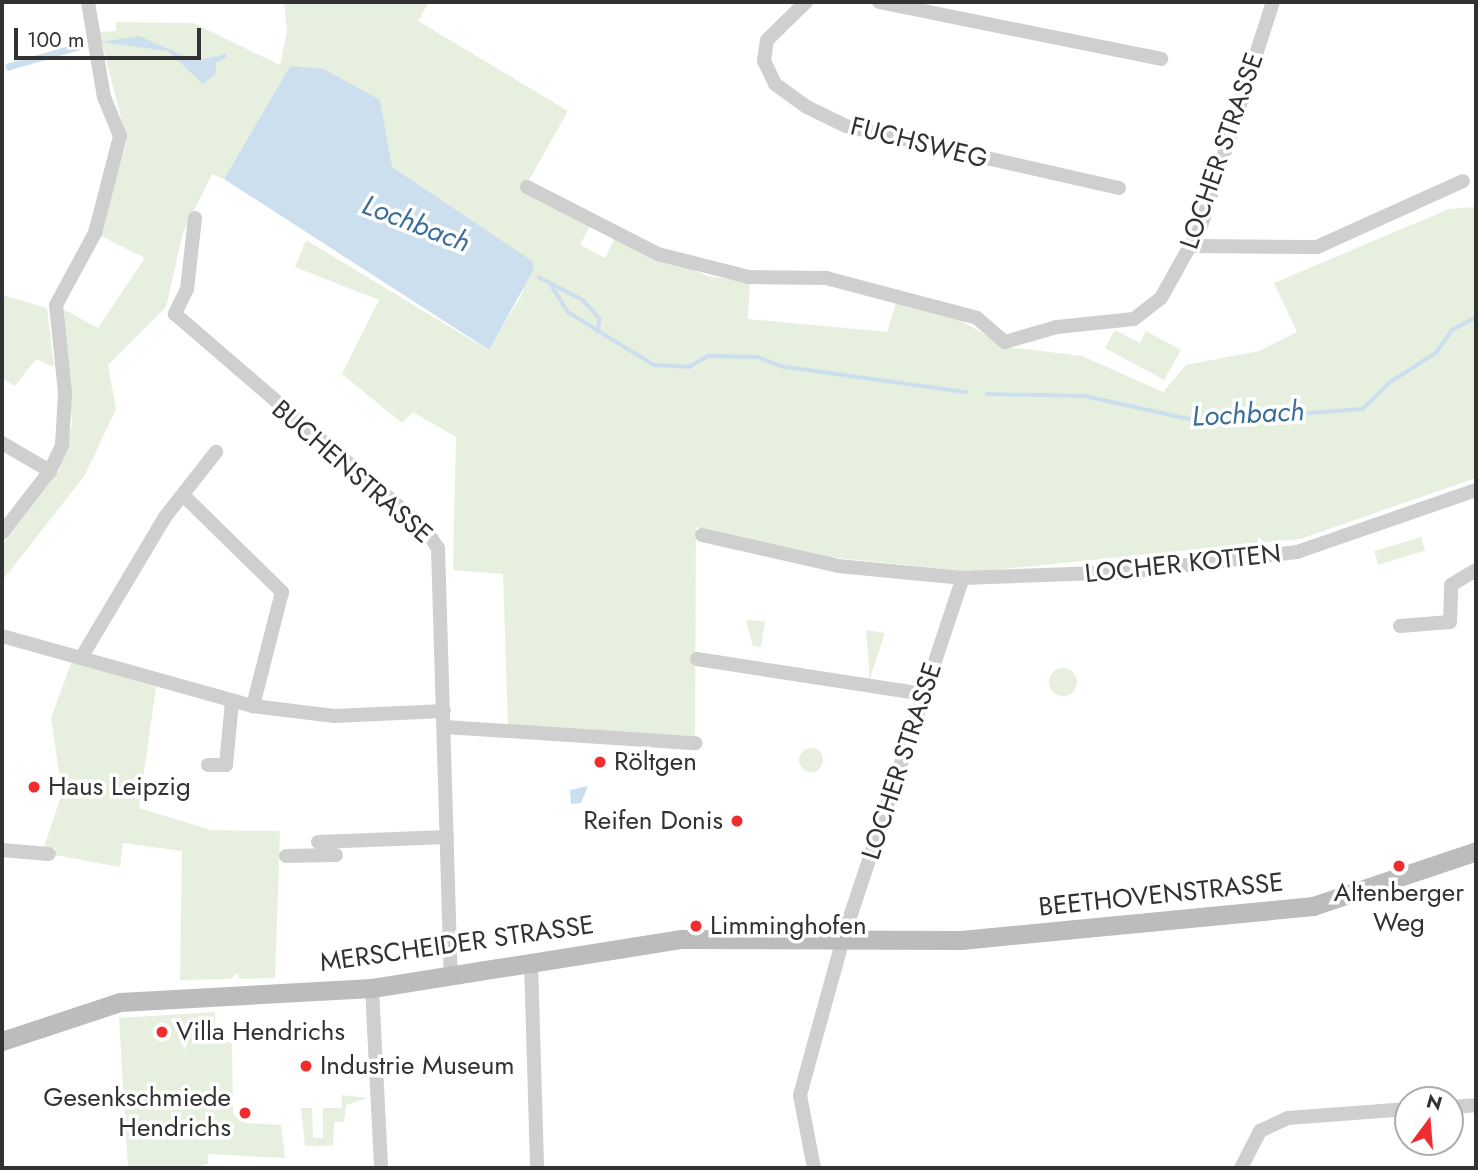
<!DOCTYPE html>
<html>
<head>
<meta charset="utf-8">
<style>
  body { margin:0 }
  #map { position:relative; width:1478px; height:1170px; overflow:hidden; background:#fff; font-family:Jost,sans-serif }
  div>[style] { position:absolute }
  .green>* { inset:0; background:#e7efdf; transform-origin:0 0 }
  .round { border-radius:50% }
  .water>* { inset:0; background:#cbdfef; transform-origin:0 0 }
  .stream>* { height:3.5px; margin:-1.75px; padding:0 1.75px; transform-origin:1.75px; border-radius:1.75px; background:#cbdfef }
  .minor>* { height:14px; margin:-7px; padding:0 7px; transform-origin:7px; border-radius:7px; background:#cfcfcf }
  .secondary>* { height:19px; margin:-9.5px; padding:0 9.5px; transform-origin:9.5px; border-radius:9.5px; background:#bcbcbc }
  .dots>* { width:19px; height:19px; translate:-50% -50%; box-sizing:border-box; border:4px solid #fff; border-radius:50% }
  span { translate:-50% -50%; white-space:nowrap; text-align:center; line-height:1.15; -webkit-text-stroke:7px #fff; paint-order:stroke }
  .street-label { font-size:26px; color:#323232 }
  .poi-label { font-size:26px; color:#323232 }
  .left { translate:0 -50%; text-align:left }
  .right { translate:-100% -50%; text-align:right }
  .water-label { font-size:28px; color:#396e9a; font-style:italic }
  .frame { position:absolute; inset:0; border:4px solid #323232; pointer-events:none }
  .north { position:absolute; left:1394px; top:1086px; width:70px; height:70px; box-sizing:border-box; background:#fff; border:2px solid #adadad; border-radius:50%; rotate:16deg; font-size:19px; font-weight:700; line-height:28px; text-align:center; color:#323232 }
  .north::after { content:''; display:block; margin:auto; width:24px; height:32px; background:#ef2d2e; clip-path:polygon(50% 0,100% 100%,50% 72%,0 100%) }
  .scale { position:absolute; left:14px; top:28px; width:187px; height:32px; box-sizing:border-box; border:4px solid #323232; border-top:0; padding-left:9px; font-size:21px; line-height:24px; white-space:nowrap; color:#323232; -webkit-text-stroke:5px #fff; paint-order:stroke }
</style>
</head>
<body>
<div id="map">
  <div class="green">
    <div style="clip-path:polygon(284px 2px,429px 2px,418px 21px,568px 111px,524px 189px,591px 224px,580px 245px,605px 258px,616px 236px,707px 276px,750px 282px,748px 319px,887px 332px,896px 303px,954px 317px,1007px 347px,1082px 356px,1163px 392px,1186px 365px,1259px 351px,1297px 332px,1274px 283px,1449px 209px,1476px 207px,1476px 478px,1300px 539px,974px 572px,819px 556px,696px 527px,695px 736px,508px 726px,503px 574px,453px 570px,456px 437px,413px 412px,402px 423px,342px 374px,379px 300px,295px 267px,306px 240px,488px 350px,521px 296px,532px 262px,392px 167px,318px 73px,290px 66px,224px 179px,212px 174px,183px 233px,166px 307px,108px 365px,116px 409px,85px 475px,2px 581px,2px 545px,59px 471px,72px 424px,63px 309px,98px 328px,145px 258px,99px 235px,127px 141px,99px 32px,116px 31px,116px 22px,193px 23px,280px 65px,287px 31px)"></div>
    <div style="clip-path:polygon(2px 295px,47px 308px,54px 367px,36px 359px,15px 386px,2px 378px)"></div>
    <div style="clip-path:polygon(1115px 330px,1140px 343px,1146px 331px,1181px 350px,1164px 380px,1105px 348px)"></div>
    <div style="left:1421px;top:537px;width:14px;height:49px;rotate:73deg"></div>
    <div style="clip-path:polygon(746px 620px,765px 621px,761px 647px,753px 646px)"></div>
    <div style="clip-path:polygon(866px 630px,885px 633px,869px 681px,869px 666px)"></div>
    <div style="clip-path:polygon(72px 661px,156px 687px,139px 808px,211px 830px,280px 831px,275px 978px,239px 979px,238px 973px,230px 979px,180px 980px,182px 851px,123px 843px,120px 867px,55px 855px,55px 848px,44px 847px,62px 793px,51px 718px)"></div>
    <div class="round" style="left:1049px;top:668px;width:28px;height:28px"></div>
    <div class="round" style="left:799px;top:748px;width:24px;height:24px"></div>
    <div style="clip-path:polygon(215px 1012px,216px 1042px,232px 1042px,233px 1114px,245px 1123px,281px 1125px,285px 1158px,208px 1154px,208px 1164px,193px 1168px,128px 1168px,119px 1018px)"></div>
    <div style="clip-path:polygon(342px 1095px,367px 1098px,346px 1105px,344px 1122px,334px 1122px,333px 1146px,305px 1146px,301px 1108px,312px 1108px,313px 1138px,323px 1138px,323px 1108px,342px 1108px)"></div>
  </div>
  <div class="water">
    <div style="clip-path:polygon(139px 36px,196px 61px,217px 56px,215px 75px,203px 84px,168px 51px,101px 42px)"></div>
    <div style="left:83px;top:42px;width:7px;height:81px;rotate:74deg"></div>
    <div style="clip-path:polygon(290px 66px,324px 69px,380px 100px,392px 167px,532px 261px,534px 269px,489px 350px,224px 179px)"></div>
    <div style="clip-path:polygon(588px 786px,581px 803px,571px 804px,570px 790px)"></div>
  </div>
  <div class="stream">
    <div style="left:213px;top:62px;width:13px;rotate:-29deg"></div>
    <div style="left:539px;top:277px;width:50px;rotate:27.6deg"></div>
    <div style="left:583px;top:300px;width:25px;rotate:48deg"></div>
    <div style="left:600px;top:319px;width:13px;rotate:99deg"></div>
    <div style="left:550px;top:283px;width:34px;rotate:58deg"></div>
    <div style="left:568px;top:312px;width:101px;rotate:31.6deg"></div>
    <div style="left:654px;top:365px;width:35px;rotate:3deg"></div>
    <div style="left:689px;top:367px;width:22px;rotate:-30deg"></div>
    <div style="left:708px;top:356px;width:50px;rotate:1.1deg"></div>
    <div style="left:758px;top:357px;width:24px;rotate:22deg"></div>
    <div style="left:780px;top:366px;width:188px;rotate:8deg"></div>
    <div style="left:987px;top:394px;width:98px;rotate:1.2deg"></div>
    <div style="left:1085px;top:396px;width:117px;rotate:12.4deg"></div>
    <div style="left:1199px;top:421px;width:164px;rotate:-4.2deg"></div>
    <div style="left:1363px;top:409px;width:37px;rotate:-45deg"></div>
    <div style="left:1389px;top:383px;width:56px;rotate:-32.6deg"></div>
    <div style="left:1436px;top:353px;width:28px;rotate:-55deg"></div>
    <div style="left:1452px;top:330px;width:27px;rotate:-28deg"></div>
  </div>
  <div class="minor">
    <div style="left:806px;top:2px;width:54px;rotate:135.7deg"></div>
    <div style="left:767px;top:40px;width:21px;rotate:98deg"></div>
    <div style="left:764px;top:61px;width:25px;rotate:64deg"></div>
    <div style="left:775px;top:84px;width:39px;rotate:36deg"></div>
    <div style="left:807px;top:107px;width:43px;rotate:26deg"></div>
    <div style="left:846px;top:126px;width:280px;rotate:12.8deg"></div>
    <div style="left:879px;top:2px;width:288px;rotate:11.4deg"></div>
    <div style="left:527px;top:187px;width:147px;rotate:27.1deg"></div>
    <div style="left:658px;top:254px;width:94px;rotate:14.2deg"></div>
    <div style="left:749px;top:277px;width:77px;rotate:0.7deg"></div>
    <div style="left:826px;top:278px;width:156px;rotate:14.8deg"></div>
    <div style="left:977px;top:318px;width:37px;rotate:41deg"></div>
    <div style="left:1005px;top:342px;width:54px;rotate:-16.1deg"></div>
    <div style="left:1057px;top:327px;width:77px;rotate:-5.9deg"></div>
    <div style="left:1134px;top:319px;width:34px;rotate:-38deg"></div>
    <div style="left:1161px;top:298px;width:82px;rotate:-60.9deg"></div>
    <div style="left:1201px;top:226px;width:235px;rotate:-72.2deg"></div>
    <div style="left:195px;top:218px;width:71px;rotate:96.4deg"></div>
    <div style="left:187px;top:289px;width:28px;rotate:116deg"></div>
    <div style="left:175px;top:314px;width:328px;rotate:40.7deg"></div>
    <div style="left:424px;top:528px;width:24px;rotate:55deg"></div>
    <div style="left:438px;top:548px;width:428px;rotate:88.3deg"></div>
    <div style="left:1192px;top:246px;width:125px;rotate:0.5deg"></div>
    <div style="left:1317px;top:247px;width:160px;rotate:-24.3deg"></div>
    <div style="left:2px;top:443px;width:56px;rotate:30.3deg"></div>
    <div style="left:183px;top:495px;width:139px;rotate:44.4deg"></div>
    <div style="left:282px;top:592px;width:118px;rotate:104.3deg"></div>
    <div style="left:2px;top:533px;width:78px;rotate:-52.3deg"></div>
    <div style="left:50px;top:471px;width:29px;rotate:-65deg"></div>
    <div style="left:62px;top:445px;width:52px;rotate:-86.7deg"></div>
    <div style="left:65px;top:393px;width:88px;rotate:-95.8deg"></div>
    <div style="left:56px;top:305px;width:82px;rotate:-61.6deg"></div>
    <div style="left:95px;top:233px;width:100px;rotate:-75.5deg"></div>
    <div style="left:120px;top:136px;width:42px;rotate:-112.3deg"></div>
    <div style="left:104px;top:97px;width:96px;rotate:-99.6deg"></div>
    <div style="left:702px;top:535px;width:139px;rotate:12.8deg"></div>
    <div style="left:838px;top:566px;width:126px;rotate:5.5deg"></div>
    <div style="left:963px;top:578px;width:164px;rotate:-2.1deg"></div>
    <div style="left:1127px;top:572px;width:171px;rotate:-6.7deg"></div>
    <div style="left:1297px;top:552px;width:189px;rotate:-19.1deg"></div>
    <div style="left:1400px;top:626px;width:50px;rotate:-4.6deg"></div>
    <div style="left:1450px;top:622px;width:37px;rotate:-88deg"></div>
    <div style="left:1451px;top:585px;width:29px;rotate:-31deg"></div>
    <div style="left:2px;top:636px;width:261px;rotate:15.6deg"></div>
    <div style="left:253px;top:706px;width:82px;rotate:7deg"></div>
    <div style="left:334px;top:716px;width:110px;rotate:-2.6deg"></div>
    <div style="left:81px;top:658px;width:164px;rotate:-59.2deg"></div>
    <div style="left:165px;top:517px;width:83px;rotate:-51.9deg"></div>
    <div style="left:697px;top:659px;width:230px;rotate:8.8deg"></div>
    <div style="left:445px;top:727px;width:251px;rotate:3.7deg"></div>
    <div style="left:208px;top:765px;width:18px"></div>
    <div style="left:226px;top:765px;width:63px;rotate:-84.6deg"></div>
    <div style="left:318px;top:842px;width:129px;rotate:-2.2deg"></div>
    <div style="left:2px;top:850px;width:47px;rotate:4.9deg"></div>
    <div style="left:286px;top:856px;width:50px;rotate:-1.1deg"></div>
    <div style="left:531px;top:962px;width:206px;rotate:88.3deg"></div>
    <div style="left:372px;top:988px;width:180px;rotate:87.1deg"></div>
    <div style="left:1450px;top:1107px;width:26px;rotate:-4deg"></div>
    <div style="left:814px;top:1168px;width:74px;rotate:-100.9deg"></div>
    <div style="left:800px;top:1095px;width:169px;rotate:-74.6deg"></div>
    <div style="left:845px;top:932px;width:373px;rotate:-71.6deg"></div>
    <div style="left:1241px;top:1168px;width:42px;rotate:-62.8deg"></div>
    <div style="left:1260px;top:1131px;width:31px;rotate:-25deg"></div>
    <div style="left:1288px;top:1118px;width:120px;rotate:-4.3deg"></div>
  </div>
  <div class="secondary">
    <div style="left:2px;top:1041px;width:124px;rotate:-18.3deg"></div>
    <div style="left:120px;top:1002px;width:252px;rotate:-3.2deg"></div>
    <div style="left:372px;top:988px;width:315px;rotate:-9deg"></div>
    <div style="left:683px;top:939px;width:278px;rotate:0.2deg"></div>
    <div style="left:961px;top:940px;width:354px;rotate:-5.5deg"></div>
    <div style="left:1313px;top:906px;width:172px;rotate:-18.6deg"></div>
  </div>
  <div class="dots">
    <div style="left:600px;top:762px;background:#ef2d2e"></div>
    <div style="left:34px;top:787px;background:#ef2d2e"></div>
    <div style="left:737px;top:821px;background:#ef2d2e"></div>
    <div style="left:1399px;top:866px;background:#ef2d2e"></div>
    <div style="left:696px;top:926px;background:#ef2d2e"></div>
    <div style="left:162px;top:1032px;background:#ef2d2e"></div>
    <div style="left:306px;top:1066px;background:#ef2d2e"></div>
    <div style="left:245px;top:1113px;background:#ef2d2e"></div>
  </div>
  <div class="street-label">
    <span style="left:919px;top:143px;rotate:14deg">FUCHSWEG</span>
    <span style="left:1222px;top:151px;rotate:-71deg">LOCHER STRASSE</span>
    <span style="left:352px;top:472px;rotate:41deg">BUCHENSTRASSE</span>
    <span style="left:1183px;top:564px;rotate:-6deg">LOCHER KOTTEN</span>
    <span style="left:902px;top:761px;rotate:-72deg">LOCHER STRASSE</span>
    <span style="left:1161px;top:895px;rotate:-6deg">BEETHOVENSTRASSE</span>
    <span style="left:457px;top:944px;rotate:-8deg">MERSCHEIDER STRASSE</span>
  </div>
  <div class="poi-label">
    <span class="left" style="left:614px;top:762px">Röltgen</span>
    <span class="left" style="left:48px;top:787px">Haus Leipzig</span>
    <span class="right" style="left:723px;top:821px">Reifen Donis</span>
    <span style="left:1399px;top:908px">Altenberger<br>Weg</span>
    <span class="left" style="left:710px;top:926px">Limminghofen</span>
    <span class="left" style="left:176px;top:1032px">Villa Hendrichs</span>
    <span class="left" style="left:320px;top:1066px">Industrie Museum</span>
    <span class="right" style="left:231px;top:1113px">Gesenkschmiede<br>Hendrichs</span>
  </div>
  <div class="water-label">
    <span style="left:416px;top:224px;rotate:21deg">Lochbach</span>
    <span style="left:1248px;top:414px;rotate:-3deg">Lochbach</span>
  </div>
  <div class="frame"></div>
  <div class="north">N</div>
  <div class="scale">100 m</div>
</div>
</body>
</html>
